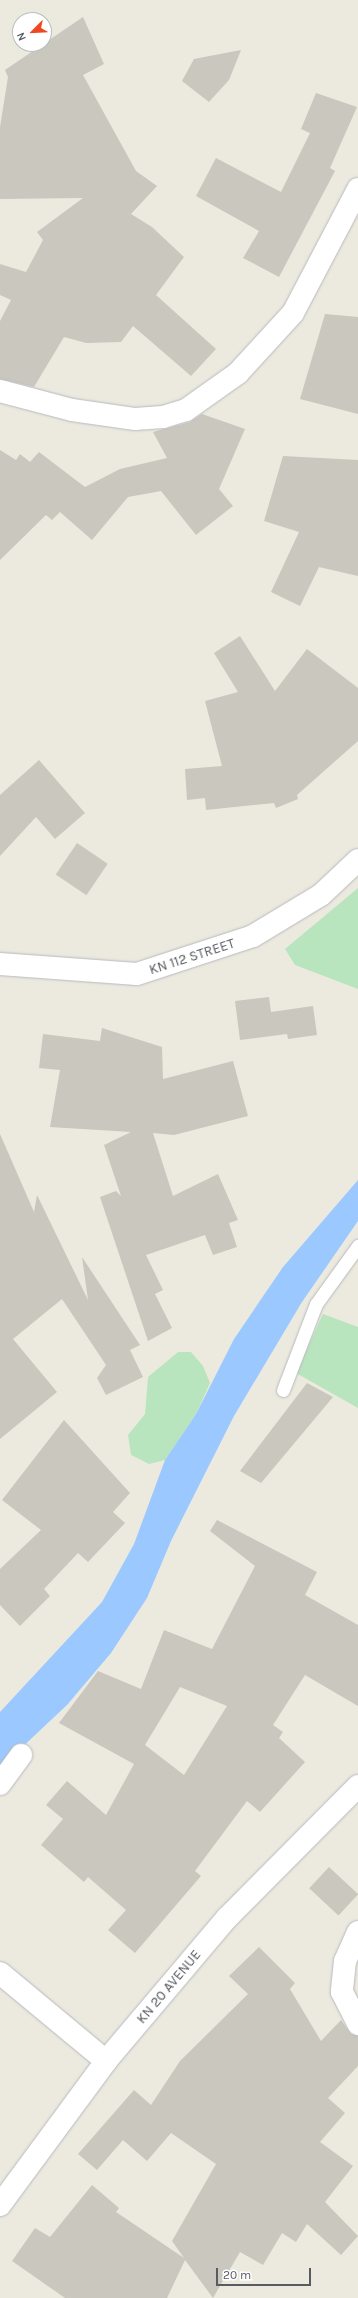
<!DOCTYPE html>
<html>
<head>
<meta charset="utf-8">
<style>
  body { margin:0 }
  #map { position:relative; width:358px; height:2298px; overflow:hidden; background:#eceadf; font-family:Karla,sans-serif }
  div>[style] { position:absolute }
  .green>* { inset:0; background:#b9e5be }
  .water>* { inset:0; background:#9bc9ff }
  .building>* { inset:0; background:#c9c7be; transform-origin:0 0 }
  .roads { filter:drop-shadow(0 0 1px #b7b9bf) drop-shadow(0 0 1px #b7b9bf) }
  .service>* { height:13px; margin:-6.5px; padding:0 6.5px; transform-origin:6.5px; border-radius:6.5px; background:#fff }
  .minor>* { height:22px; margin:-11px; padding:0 11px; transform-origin:11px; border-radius:11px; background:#fff }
  .tertiary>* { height:22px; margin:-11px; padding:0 11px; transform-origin:11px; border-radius:11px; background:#fff }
  .secondary>* { height:22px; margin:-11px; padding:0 11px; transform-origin:11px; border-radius:11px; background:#fff }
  span { translate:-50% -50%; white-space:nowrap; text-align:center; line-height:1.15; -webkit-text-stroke:3px #fff; paint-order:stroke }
  .street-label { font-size:14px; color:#585b61 }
  .north { position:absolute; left:12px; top:12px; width:40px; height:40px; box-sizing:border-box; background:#fff; border:1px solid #bcbdc0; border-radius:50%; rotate:246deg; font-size:11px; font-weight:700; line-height:16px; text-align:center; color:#585b61 }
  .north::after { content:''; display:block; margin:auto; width:14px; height:18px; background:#ef4721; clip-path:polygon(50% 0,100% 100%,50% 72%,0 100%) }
  .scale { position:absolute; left:216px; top:2268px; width:95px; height:18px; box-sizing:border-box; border:2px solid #585b61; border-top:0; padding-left:5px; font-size:12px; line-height:14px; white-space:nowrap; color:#585b61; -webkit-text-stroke:3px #fff; paint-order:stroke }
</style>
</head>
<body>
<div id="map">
  <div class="green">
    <div style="clip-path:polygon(358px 888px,358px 989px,295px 965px,285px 949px)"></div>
    <div style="clip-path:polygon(323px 1314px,358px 1327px,358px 1408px,296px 1373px)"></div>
    <div style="clip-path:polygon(178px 1352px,191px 1352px,203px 1366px,210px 1383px,196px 1414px,165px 1460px,149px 1464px,131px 1455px,128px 1435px,145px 1414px,148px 1377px)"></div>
  </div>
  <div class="water">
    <div style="clip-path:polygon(358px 1180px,358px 1221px,302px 1302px,234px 1416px,171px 1541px,147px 1598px,111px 1653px,67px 1705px,0 1768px,0 1712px,102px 1602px,134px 1544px,165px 1460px,196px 1414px,234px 1339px,283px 1267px)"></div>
  </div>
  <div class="building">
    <div style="clip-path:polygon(83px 17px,104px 64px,83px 75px,136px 171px,157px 186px,131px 214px,152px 227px,184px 257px,156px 295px,216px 349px,191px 376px,133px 326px,121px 342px,86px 343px,64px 337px,34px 387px,0 379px,0 321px,11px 300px,0 295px,0 264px,26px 272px,43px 240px,37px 232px,83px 198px,0 199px,0 127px,8px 77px,5px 70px)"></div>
    <div style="clip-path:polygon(241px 50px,229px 80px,209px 102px,182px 81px,194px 59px)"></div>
    <div style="clip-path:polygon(316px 93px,357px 107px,330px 168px,335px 171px,279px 277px,243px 258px,259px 231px,196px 196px,216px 158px,281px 192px,310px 133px,301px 129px)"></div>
    <div style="clip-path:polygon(325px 314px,358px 317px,358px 414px,300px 399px)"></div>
    <div style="clip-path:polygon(202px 414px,245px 429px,219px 489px,233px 506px,196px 535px,161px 491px,128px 497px,92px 540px,60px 512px,52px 520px,46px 515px,0 560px,0 450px,16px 460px,20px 454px,30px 462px,39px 452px,85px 487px,120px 469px,167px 458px,153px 432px,190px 422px)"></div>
    <div style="clip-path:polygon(283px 456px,358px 460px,358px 576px,319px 567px,300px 606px,271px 592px,299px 532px,264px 521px)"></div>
    <div style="clip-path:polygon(240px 636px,275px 691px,307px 649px,358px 688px,358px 741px,297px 795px,298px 799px,276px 808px,274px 803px,206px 810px,205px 798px,187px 800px,185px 769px,222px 766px,205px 701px,238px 692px,214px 653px)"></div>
    <div style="clip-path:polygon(39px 760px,85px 813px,55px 839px,36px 817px,0 856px,0 795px)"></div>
    <div style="left:77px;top:843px;width:37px;height:38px;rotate:34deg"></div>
    <div style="clip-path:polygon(269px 997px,271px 1012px,313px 1006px,317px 1035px,288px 1039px,287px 1034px,240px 1040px,235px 1001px)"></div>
    <div style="clip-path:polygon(102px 1028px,162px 1047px,163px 1079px,233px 1061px,248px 1116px,174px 1135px,153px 1133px,173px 1196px,218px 1174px,238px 1220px,229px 1223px,237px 1247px,213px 1255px,205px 1235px,146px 1255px,163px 1290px,155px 1294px,172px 1328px,148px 1341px,100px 1197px,116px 1191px,121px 1196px,104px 1145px,131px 1132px,50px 1127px,60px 1070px,39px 1068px,43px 1034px,100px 1041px)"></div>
    <div style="clip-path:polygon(0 1134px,34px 1212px,37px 1195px,88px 1300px,82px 1257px,140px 1345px,130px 1350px,143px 1377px,106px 1395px,97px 1378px,106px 1365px,62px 1299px,13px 1339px,57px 1392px,0 1439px)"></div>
    <div style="clip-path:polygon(307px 1383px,333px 1397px,261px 1483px,240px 1471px)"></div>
    <div style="clip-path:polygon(64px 1420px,130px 1493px,113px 1512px,125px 1523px,88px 1562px,78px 1553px,44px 1589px,50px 1596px,20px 1626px,0 1605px,0 1569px,41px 1530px,2px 1500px)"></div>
    <div style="clip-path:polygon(evenodd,217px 1520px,317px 1572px,305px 1595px,358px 1625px,358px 1706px,305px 1675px,273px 1725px,283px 1732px,279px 1738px,305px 1762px,260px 1812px,247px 1801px,195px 1871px,201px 1876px,135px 1953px,108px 1930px,126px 1910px,88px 1877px,84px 1882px,41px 1845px,63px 1819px,46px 1805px,67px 1781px,106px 1815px,134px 1764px,59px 1723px,98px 1671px,141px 1689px,164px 1630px,212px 1649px,255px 1566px,210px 1531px,217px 1520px,180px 1687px,227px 1706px,184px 1775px,145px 1745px,180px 1687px)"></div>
    <div style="left:329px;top:1867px;width:40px;height:29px;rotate:43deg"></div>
    <div style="clip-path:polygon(259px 1947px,295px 1983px,290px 1989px,321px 2041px,341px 2020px,351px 2034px,358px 2036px,358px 2066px,328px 2098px,345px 2113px,320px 2142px,353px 2166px,325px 2202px,358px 2236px,341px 2255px,307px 2224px,296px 2242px,282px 2233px,263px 2265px,240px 2252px,213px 2298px,185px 2260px,167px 2298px,65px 2298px,12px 2261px,35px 2228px,50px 2237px,92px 2185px,119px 2208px,116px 2212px,184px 2258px,172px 2241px,216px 2164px,171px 2133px,147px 2161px,123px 2140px,97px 2170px,78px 2154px,134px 2090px,151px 2105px,180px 2061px,248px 1994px,229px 1976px)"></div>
  </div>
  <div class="roads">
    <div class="service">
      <div style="left:283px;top:1390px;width:92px;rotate:-69deg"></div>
      <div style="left:316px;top:1304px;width:72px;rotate:-54.1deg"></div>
    </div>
    <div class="minor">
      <div style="left:0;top:391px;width:74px;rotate:14.8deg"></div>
      <div style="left:72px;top:410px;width:64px;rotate:8.1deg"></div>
      <div style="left:135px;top:419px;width:28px;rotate:-4deg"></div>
      <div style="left:163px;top:417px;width:24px;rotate:-17deg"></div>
      <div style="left:186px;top:410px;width:64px;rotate:-35.4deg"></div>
      <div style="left:238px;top:373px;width:81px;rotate:-47.5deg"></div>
      <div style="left:293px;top:313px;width:140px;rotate:-62.3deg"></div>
      <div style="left:0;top:1784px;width:36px;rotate:-54deg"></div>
      <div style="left:358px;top:1932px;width:32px;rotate:114deg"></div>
      <div style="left:345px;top:1961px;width:31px;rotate:96deg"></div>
      <div style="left:342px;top:1992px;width:36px;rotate:63deg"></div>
      <div style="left:0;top:1973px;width:138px;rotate:39.7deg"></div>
    </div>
    <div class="tertiary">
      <div style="left:0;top:964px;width:137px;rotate:4.2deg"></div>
      <div style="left:137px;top:974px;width:122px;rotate:-18.1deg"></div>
      <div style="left:253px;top:936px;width:79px;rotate:-31.1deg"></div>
      <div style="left:321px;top:895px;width:51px;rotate:-43.4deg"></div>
    </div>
    <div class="secondary">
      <div style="left:0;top:2205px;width:179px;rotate:-53.6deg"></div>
      <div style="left:106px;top:2061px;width:187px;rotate:-49.8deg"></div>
      <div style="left:227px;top:1918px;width:186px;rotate:-45.2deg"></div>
    </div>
  </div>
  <div class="street-label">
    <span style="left:192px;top:957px;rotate:-18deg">KN 112 STREET</span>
    <span style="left:169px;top:1987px;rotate:-50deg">KN 20 AVENUE</span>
  </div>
  <div class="north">N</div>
  <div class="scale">20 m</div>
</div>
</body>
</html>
